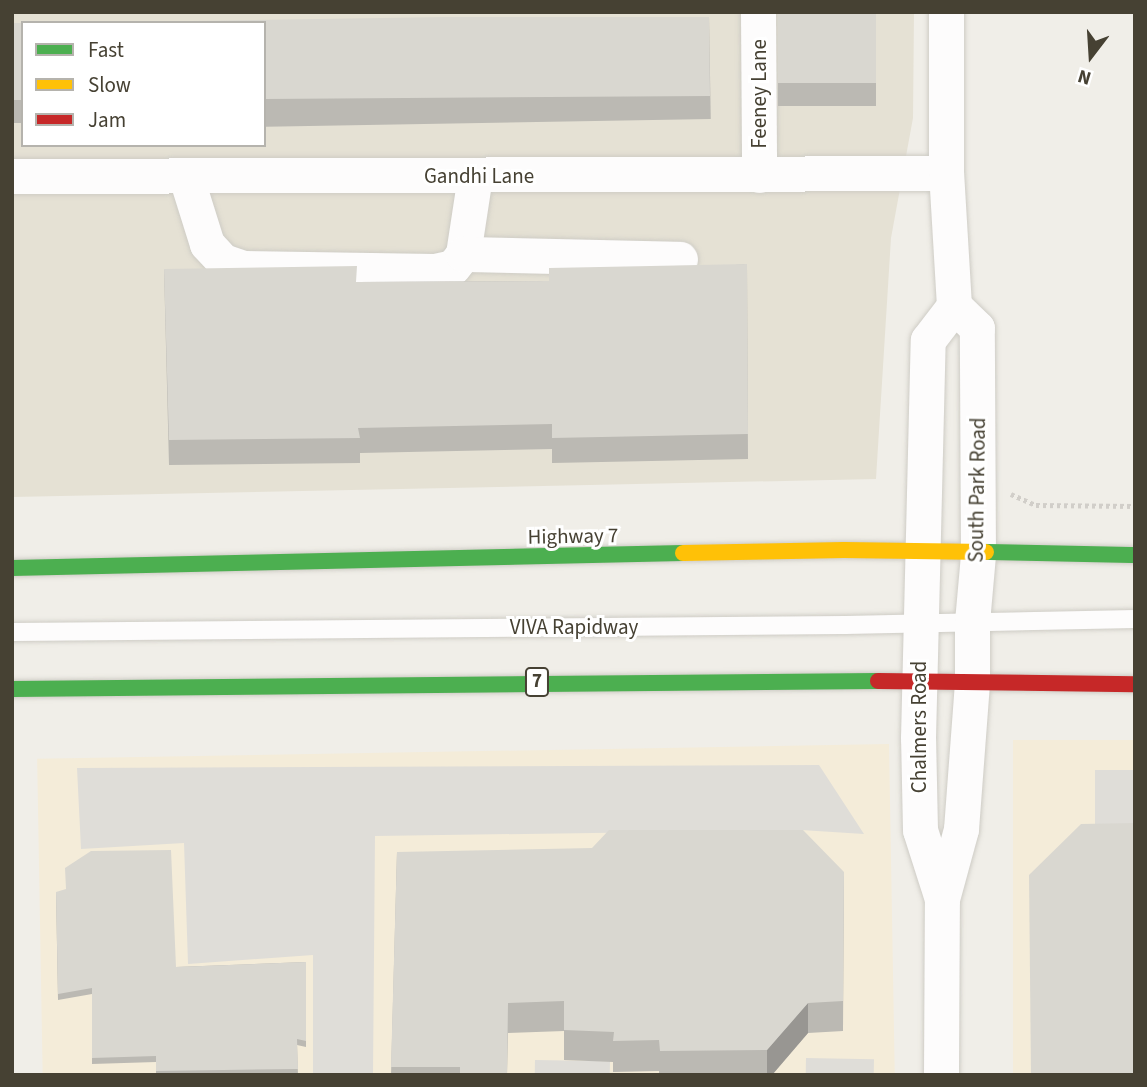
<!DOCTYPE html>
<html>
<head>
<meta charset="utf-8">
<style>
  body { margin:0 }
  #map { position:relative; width:1147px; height:1087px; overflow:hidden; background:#f0eee8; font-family:"Source Sans 3",sans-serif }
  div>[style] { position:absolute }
  .residential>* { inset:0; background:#e5e1d4 }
  .commercial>* { inset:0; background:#f4ecd9; transform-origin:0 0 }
  .parking>* { inset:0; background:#dfddd8; transform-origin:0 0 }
  .path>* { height:4.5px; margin-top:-2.25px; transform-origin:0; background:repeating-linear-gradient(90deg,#d1cec9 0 3.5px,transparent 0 7px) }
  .roads { filter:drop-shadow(0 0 2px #ceccc5) drop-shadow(0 0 2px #ceccc5) }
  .lane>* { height:18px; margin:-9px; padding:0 9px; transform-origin:9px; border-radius:9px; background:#fdfcfc }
  .street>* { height:35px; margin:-17.5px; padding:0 17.5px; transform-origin:17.5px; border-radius:17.5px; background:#fdfcfc }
  .fast>* { height:16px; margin:-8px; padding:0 8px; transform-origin:8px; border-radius:8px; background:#4caf50 }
  .slow>* { height:16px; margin:-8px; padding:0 8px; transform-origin:8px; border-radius:8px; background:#ffc107 }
  .jam>* { height:16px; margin:-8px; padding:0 8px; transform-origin:8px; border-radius:8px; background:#c62828 }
  .wall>* { inset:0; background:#bbb9b3; transform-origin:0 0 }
  .shaded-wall>* { inset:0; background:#989692 }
  .building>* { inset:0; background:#d9d7d0; transform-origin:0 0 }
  span { translate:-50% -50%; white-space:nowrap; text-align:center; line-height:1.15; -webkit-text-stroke:6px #fff; paint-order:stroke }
  .shield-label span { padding:2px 5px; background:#fff; border:2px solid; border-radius:5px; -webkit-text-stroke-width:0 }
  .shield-label { font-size:19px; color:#464133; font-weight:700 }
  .street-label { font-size:21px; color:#464133 }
  .frame { position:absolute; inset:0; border:14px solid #464133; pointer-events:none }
  .legend { position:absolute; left:21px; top:21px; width:245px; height:126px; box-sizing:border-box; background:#fff; border:2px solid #b5b3ad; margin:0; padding:9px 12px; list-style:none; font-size:21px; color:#464133 }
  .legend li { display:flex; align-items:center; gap:14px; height:35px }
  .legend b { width:35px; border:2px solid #b5b3ad }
  .north { position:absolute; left:1056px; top:21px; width:70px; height:70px; -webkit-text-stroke:5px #fff; paint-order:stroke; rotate:197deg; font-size:19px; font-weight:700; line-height:28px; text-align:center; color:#464133 }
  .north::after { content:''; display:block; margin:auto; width:24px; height:32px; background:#464133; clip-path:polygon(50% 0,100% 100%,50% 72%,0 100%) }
</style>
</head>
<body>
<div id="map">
  <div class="residential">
    <div style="clip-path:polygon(evenodd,12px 12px,914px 12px,913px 118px,891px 238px,876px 479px,12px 497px,12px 12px,23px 23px,264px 23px,264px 145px,23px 145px,23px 23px)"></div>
  </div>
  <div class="commercial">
    <div style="left:1135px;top:740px;width:335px;height:122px;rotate:90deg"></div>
    <div style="left:889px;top:744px;width:331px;height:852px;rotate:89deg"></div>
  </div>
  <div class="parking">
    <div style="clip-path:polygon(819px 765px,864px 834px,801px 830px,375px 836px,373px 1075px,313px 1075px,313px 955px,188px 964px,184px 843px,81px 849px,77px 768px)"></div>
    <div style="left:1095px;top:770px;width:40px;height:71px"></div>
    <div style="left:806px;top:1058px;width:68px;height:17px;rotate:1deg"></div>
    <div style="left:535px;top:1060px;width:75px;height:15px;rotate:1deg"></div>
  </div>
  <div class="path">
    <div style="left:1011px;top:494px;width:27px;rotate:24deg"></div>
    <div style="left:1036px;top:505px;width:99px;rotate:0.6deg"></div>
  </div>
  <div class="roads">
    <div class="lane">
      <div style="left:12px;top:632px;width:833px;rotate:-0.48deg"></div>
      <div style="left:845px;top:625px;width:290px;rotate:-1.2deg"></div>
    </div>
    <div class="street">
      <div style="left:758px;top:12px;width:163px;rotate:89.6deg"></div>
      <div style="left:12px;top:176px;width:934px;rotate:-0.18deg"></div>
      <div style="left:186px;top:177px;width:70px;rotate:72.6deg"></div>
      <div style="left:207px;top:244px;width:23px;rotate:47deg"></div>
      <div style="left:223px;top:261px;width:21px;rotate:19deg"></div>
      <div style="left:243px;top:268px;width:191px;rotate:0.9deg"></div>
      <div style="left:434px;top:271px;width:19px;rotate:-12deg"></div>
      <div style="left:453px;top:267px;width:16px;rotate:-52deg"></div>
      <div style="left:463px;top:254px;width:79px;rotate:-81.3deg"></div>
      <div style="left:463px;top:254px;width:217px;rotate:1.3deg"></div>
      <div style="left:942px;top:899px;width:72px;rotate:-107.7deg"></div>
      <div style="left:920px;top:830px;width:92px;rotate:-91.2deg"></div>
      <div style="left:918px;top:738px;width:398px;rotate:-88.6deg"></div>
      <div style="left:928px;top:340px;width:43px;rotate:-52.6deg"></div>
      <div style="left:954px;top:306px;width:133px;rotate:-93.4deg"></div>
      <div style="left:946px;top:173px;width:161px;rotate:-90deg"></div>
      <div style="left:941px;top:1075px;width:176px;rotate:-89.7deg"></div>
      <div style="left:942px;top:899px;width:73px;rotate:-74.8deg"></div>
      <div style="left:961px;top:829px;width:145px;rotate:-85.7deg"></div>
      <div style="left:972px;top:684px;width:62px;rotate:-90deg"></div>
      <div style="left:972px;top:622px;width:67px;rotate:-84.9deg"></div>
      <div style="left:978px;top:555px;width:227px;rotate:-90.3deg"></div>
      <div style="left:977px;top:328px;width:32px;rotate:-136deg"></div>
    </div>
    <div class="fast">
      <div style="left:986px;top:552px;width:149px;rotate:1.2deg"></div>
      <div style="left:12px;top:568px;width:671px;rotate:-1.28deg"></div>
      <div style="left:12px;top:689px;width:866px;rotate:-0.53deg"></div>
    </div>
    <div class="slow">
      <div style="left:683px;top:553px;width:161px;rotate:-1.1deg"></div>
      <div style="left:844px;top:550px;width:142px;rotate:0.8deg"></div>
    </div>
    <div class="jam">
      <div style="left:878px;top:681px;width:257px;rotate:0.7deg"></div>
    </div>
  </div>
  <div class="wall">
    <div style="left:778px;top:12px;width:98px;height:94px"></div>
    <div style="left:709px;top:17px;width:102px;height:445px;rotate:89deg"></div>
    <div style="left:12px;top:23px;width:11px;height:100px"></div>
    <div style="clip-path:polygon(747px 264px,748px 459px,552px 463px,552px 449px,360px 453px,360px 463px,169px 465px,164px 269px,357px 282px,549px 281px)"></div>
    <div style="clip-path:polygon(397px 852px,844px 872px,843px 1031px,808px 1033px,772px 1075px,659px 1075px,659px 1071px,613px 1072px,613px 1062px,564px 1060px,564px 1031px,508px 1033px,507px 1075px,391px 1075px)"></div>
    <div style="clip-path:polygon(56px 892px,176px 967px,306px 962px,306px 1047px,297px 1045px,298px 1075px,156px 1075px,156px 1062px,92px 1064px,92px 994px,58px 1000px)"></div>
  </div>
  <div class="shaded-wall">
    <div style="clip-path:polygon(808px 1003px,808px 1033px,772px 1075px,767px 1075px,767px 1050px)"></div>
  </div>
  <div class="building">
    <div style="left:778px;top:12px;width:98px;height:71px"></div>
    <div style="clip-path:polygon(445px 17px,709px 17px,710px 96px,264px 99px,264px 23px,61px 23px)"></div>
    <div style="left:12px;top:23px;width:11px;height:77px"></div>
    <div style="clip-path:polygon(747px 264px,748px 434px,552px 438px,552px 424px,358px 428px,360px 438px,169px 440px,164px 269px,357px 266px,356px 282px,549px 281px,549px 268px)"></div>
    <div style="clip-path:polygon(1135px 823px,1135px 1075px,1031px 1075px,1029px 875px,1081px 824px)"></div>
    <div style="clip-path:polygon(609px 830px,803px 830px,844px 872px,843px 1001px,808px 1003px,767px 1050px,660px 1051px,659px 1040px,613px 1041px,614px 1032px,564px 1030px,564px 1001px,508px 1003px,507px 1075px,460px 1075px,460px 1067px,391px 1067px,397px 852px,592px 848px)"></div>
    <div style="clip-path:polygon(171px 850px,176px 967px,306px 962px,306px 1041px,297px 1039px,298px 1069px,156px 1071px,156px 1056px,92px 1058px,92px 988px,58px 994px,56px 892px,66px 889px,65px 868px,91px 851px)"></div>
  </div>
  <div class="shield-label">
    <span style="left:537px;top:682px">7</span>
  </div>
  <div class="street-label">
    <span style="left:759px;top:94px;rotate:-90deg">Feeney Lane</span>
    <span style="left:479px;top:176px">Gandhi Lane</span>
    <span style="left:977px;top:490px;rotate:-89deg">South Park Road</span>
    <span style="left:573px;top:536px;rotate:-1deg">Highway 7</span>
    <span style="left:574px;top:627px">VIVA Rapidway</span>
    <span style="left:919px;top:727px;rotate:-90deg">Chalmers Road</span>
  </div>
  <div class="frame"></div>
  <ul class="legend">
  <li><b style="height:9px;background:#4caf50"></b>Fast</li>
  <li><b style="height:9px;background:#ffc107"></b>Slow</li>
  <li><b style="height:9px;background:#c62828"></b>Jam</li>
  </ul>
  <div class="north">N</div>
</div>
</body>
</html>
